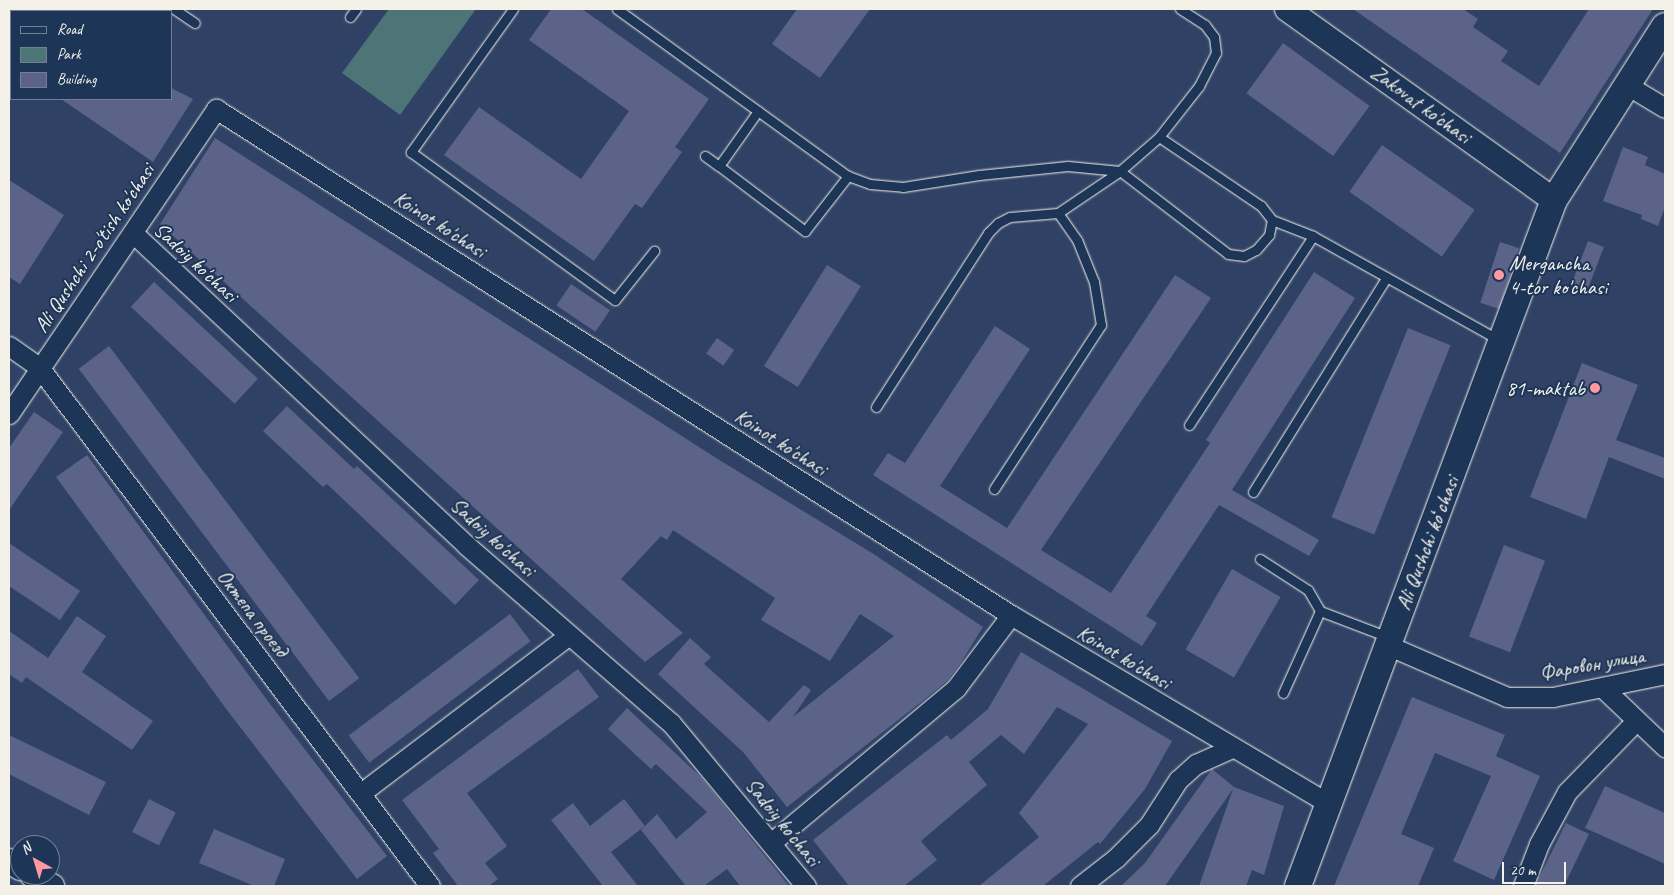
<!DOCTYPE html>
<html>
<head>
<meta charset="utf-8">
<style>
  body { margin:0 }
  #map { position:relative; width:1674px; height:895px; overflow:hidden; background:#2f4265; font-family:Caveat,sans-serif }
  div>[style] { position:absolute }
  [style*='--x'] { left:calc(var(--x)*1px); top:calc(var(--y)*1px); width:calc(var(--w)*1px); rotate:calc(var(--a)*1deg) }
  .green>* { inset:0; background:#4d7476 }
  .building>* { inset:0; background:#5b6388; transform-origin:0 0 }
  .roads { filter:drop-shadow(0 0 1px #f4f1e8) drop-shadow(0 0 1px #f4f1e8) }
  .service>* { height:9px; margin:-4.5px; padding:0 4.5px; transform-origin:4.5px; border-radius:4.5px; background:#1d3557 }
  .minor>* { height:19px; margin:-9.5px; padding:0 9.5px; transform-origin:9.5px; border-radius:9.5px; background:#1d3557 }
  .tertiary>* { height:24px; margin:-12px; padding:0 12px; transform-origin:12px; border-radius:12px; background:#1d3557 }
  .secondary>* { height:26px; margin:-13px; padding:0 13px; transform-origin:13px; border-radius:13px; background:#1d3557 }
  .dots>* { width:14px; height:14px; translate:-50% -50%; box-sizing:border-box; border:2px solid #1d3557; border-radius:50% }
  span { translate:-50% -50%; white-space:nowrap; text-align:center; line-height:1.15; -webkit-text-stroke:4px #1d3557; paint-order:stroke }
  .street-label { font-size:21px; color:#f4f1e8 }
  .poi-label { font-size:21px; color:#f4f1e8 }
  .left { translate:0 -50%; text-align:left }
  .right { translate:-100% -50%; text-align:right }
  .frame { position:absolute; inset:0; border:10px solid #f4f1e8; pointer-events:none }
  .legend { position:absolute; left:10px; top:10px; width:162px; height:90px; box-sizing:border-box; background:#1d3557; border:1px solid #738091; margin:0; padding:6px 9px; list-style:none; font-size:15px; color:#f4f1e8 }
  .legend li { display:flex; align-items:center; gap:10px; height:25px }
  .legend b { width:25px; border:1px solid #738091 }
  .north { position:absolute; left:10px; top:835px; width:50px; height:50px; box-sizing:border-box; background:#1d3557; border:1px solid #738091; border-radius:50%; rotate:321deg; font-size:14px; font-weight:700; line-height:20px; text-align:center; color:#f4f1e8 }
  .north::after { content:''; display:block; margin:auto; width:18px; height:22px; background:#ff9aa2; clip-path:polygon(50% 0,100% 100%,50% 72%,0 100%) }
  .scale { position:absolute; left:1502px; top:862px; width:64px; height:22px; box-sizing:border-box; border:2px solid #f4f1e8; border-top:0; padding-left:6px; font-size:15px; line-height:18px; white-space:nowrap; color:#f4f1e8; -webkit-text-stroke:4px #1d3557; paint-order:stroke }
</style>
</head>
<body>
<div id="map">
  <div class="green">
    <i style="clip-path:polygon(389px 9px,476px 9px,400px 115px,342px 73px)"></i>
  </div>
  <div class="building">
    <i style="clip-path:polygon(551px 9px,582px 9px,709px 99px,675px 147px,682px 152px,642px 208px,635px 204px,594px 261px,444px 155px,479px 107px,581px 179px,629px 111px,529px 40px)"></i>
    <i style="clip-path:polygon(797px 9px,870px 9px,820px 78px,772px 44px)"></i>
    <i style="clip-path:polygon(1353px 9px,1463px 9px,1478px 19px,1473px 27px,1508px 51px,1501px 61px,1539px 86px,1589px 9px,1653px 9px,1560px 153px)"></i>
    <i style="left:1283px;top:43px;width:107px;height:62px;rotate:36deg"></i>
    <i style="clip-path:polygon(171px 88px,193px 99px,153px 162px,61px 99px,171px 99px)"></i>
    <i style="clip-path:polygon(215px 138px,721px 461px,872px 553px,983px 627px,960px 664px,948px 680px,925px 699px,787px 807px,743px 752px,658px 674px,690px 638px,711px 657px,704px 664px,769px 722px,804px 685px,811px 690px,793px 717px,894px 636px,860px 614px,830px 661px,761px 620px,775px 598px,673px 530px,667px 540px,661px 536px,621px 579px,683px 633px,645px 662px,160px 224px)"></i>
    <i style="left:1382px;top:145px;width:113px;height:57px;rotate:35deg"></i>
    <i style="clip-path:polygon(1623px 147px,1648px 157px,1645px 165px,1665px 174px,1665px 207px,1658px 226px,1641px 219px,1642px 215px,1603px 201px)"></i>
    <i style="clip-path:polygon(9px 180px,64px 215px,20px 284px,9px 277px)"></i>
    <i style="left:1588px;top:241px;width:17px;height:50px;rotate:21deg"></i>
    <i style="left:1500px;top:242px;width:20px;height:64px;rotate:18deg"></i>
    <i style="left:827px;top:265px;width:40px;height:119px;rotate:32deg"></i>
    <i style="clip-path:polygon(1314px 272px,1355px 298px,1232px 490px,1319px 540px,1309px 556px,1219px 505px,1146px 616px,1157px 623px,1142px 646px,873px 475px,888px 453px,905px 463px,995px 326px,1030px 349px,940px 486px,1007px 528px,1175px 275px,1211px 298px,1041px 550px,1111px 593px,1210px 443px,1206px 440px)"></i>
    <i style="left:154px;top:282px;width:142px;height:34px;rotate:43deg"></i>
    <i style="left:571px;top:284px;width:47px;height:26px;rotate:34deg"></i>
    <i style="left:1408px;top:328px;width:46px;height:204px;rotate:22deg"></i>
    <i style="left:717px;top:338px;width:21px;height:19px;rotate:35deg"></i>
    <i style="left:109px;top:346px;width:416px;height:38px;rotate:53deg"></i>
    <i style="clip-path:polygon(1582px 363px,1638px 385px,1616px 440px,1665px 458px,1665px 479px,1609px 457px,1586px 519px,1530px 497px)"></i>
    <i style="clip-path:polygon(287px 406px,354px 469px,357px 466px,479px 580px,455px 605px,327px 484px,323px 487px,263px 431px)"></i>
    <i style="clip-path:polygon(34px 412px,63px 432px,9px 510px,9px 448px)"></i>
    <i style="clip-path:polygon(87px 455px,273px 708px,387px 856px,357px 879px,230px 714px,56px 477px)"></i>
    <i style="clip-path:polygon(9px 543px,80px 591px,60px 620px,9px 586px)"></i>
    <i style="left:1504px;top:545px;width:44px;height:98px;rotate:21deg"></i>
    <i style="left:1232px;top:569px;width:56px;height:93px;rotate:30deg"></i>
    <i style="left:510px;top:614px;width:34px;height:202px;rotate:53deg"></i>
    <i style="clip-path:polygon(77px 616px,106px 636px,82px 672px,153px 721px,132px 750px,26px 677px,22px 683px,9px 674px,9px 631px,48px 658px)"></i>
    <i style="clip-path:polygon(1021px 652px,1172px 741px,1145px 789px,1100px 844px,1098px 842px,1043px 886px,979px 886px,1039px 837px,1019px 813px,1088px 724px,1057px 707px,1024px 754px,1001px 735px,969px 762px,987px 785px,921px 841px,937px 860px,904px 886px,849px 886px,813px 840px,947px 735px,951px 740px,988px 709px)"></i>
    <i style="clip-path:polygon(578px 669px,599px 697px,467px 793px,507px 846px,485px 863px,498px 879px,489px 886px,458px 886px,433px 853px,439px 849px,402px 800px)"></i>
    <i style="clip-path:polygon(1412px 697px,1505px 735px,1496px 756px,1540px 776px,1494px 880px,1453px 861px,1491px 776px,1435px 753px,1401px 834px,1434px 848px,1418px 886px,1334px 886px)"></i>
    <i style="clip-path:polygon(627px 708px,702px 778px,789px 886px,740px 886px,727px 869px,704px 886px,686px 886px,641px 830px,657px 814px,676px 839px,707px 812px,656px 764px,651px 769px,608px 729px)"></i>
    <i style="clip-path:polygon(9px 735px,106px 782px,89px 815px,9px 774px)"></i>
    <i style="clip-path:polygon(1212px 769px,1234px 787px,1284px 806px,1264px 875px,1252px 870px,1246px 886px,1199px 886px,1233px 789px,1165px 886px,1121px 886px,1145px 863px)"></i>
    <i style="clip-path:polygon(1605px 786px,1665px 813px,1665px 864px,1585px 828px)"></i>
    <i style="left:149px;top:799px;width:30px;height:37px;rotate:27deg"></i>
    <i style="clip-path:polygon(624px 799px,645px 826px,611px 852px,638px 886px,603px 886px,551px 820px,573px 803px,590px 826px)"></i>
    <i style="clip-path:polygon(1566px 823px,1589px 834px,1564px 886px,1535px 886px)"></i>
    <i style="clip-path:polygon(214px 829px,285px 859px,274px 886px,254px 886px,199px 863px)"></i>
  </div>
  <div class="roads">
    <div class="service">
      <i style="--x:174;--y:9;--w:25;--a:34"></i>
      <i style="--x:513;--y:9;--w:176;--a:125.5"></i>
      <i style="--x:411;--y:152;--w:252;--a:36"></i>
      <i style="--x:615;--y:300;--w:63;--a:-51.5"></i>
      <i style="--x:617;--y:9;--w:285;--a:35.9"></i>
      <i style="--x:848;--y:176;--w:23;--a:20"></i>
      <i style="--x:870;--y:184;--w:33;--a:5"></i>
      <i style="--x:903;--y:187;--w:77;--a:-9"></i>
      <i style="--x:979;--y:175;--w:89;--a:-5.8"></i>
      <i style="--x:1068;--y:166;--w:52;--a:5.5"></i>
      <i style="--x:1120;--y:171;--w:136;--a:37.5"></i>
      <i style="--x:1228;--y:254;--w:16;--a:7"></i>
      <i style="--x:1244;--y:256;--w:13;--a:-27"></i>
      <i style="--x:1256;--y:250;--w:20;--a:-49"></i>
      <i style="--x:1269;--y:235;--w:15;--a:-79"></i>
      <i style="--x:1272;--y:220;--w:18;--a:-128"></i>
      <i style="--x:1261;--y:206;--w:123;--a:-145.9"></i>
      <i style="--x:19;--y:11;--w:2;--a:-63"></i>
      <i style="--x:350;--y:17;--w:10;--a:-53"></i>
      <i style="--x:9;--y:27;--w:4;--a:-63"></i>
      <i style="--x:758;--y:111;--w:67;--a:125.3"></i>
      <i style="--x:719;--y:166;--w:108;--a:37.1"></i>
      <i style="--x:805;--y:231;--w:70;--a:-52"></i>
      <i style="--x:705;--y:156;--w:17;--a:36"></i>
      <i style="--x:1272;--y:220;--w:44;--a:21.3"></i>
      <i style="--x:1313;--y:236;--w:213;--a:29.2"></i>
      <i style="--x:876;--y:407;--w:207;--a:-57.2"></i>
      <i style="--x:988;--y:233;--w:14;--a:-45"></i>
      <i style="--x:998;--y:223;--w:13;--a:-27"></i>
      <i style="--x:1010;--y:217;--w:48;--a:-4.8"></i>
      <i style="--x:1058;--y:213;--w:75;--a:-34.1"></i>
      <i style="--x:1120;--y:171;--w:52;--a:-41.1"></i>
      <i style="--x:1159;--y:137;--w:65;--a:-51.9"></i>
      <i style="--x:1199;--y:86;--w:37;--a:-63"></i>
      <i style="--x:1216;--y:53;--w:16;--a:-97"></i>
      <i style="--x:1214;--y:37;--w:15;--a:-127"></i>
      <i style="--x:1205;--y:25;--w:30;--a:-147"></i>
      <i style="--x:1189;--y:425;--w:226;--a:-56.7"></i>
      <i style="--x:994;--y:489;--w:196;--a:-56.9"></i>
      <i style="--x:1101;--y:325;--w:44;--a:-99.2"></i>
      <i style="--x:1094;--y:282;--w:45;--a:-112"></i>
      <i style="--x:1077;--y:240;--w:33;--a:-125"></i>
      <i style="--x:1253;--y:492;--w:253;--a:-58.1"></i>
      <i style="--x:1260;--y:559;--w:57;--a:32.9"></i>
      <i style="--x:1308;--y:590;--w:24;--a:60"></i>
      <i style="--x:1283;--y:693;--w:90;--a:-65.7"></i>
      <i style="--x:1320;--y:611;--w:73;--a:20.9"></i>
    </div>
    <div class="minor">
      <i style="--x:1627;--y:85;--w:44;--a:31.2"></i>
      <i style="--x:134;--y:234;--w:455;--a:43.1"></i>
      <i style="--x:466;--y:545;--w:271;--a:41"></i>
      <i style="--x:671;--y:723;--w:212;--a:50.4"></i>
      <i style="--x:9;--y:346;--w:37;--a:35"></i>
      <i style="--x:39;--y:367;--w:650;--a:53.01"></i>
      <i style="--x:9;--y:414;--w:369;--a:-55.8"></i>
      <i style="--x:216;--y:109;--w:942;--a:32.48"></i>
      <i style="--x:1011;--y:615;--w:369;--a:30.7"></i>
      <i style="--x:1387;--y:645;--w:131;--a:23.4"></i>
      <i style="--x:1507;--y:697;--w:46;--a:0"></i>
      <i style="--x:1553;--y:697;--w:114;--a:-11.6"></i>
      <i style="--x:1603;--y:688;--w:86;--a:43.6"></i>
      <i style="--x:361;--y:793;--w:261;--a:-37.2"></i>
      <i style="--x:772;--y:842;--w:240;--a:-39.9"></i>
      <i style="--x:956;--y:688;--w:91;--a:-53"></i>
      <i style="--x:1080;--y:886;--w:46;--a:-37.9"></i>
      <i style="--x:1116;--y:858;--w:47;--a:-45"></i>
      <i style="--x:1149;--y:825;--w:54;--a:-57.2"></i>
      <i style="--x:1178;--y:780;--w:24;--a:-42"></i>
      <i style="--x:1196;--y:764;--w:39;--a:-24"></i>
      <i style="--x:1523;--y:886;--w:45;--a:-69.1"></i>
      <i style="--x:1539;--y:844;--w:59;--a:-61.7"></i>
      <i style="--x:1567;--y:792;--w:98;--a:-45.8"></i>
    </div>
    <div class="tertiary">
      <i style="--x:1287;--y:9;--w:328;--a:35.6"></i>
      <i style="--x:9;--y:861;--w:13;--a:32"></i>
      <i style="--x:32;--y:875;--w:23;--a:29"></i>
    </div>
    <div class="secondary">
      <i style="--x:1298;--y:886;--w:732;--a:-69.54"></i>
      <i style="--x:1554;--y:200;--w:206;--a:-57.5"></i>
    </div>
  </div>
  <div class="dots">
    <i style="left:1499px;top:275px;background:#ff9aa2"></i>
    <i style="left:1595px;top:388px;background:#ff9aa2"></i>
  </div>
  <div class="street-label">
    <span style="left:1421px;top:104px;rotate:36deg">Zakovat ko'chasi</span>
    <span style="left:440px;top:224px;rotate:33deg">Koinot ko'chasi</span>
    <span style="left:94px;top:248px;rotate:-56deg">Ali Qushchi 2-o'tish ko'chasi</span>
    <span style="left:196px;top:262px;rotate:43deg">Sadoiy ko'chasi</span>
    <span style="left:781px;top:442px;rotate:33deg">Koinot ko'chasi</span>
    <span style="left:493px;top:537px;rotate:42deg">Sadoiy ko'chasi</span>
    <span style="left:1427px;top:543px;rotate:-69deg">Ali Qushchi koʻchasi</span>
    <span style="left:253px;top:613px;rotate:53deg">Октепа проезд</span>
    <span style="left:1124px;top:657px;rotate:31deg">Koinot ko'chasi</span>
    <span style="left:1592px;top:664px;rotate:-10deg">Фаровон улица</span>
    <span style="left:783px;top:822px;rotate:51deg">Sadoiy ko'chasi</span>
  </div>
  <div class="poi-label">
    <span class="left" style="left:1509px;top:275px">Mergancha<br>4-tor ko'chasi</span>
    <span class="right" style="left:1585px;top:388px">81-maktab</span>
  </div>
  <div class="frame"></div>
  <ul class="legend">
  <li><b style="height:6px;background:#1d3557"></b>Road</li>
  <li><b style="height:14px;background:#4d7476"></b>Park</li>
  <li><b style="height:14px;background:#5b6388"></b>Building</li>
  </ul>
  <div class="north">N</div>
  <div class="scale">20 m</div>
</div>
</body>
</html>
